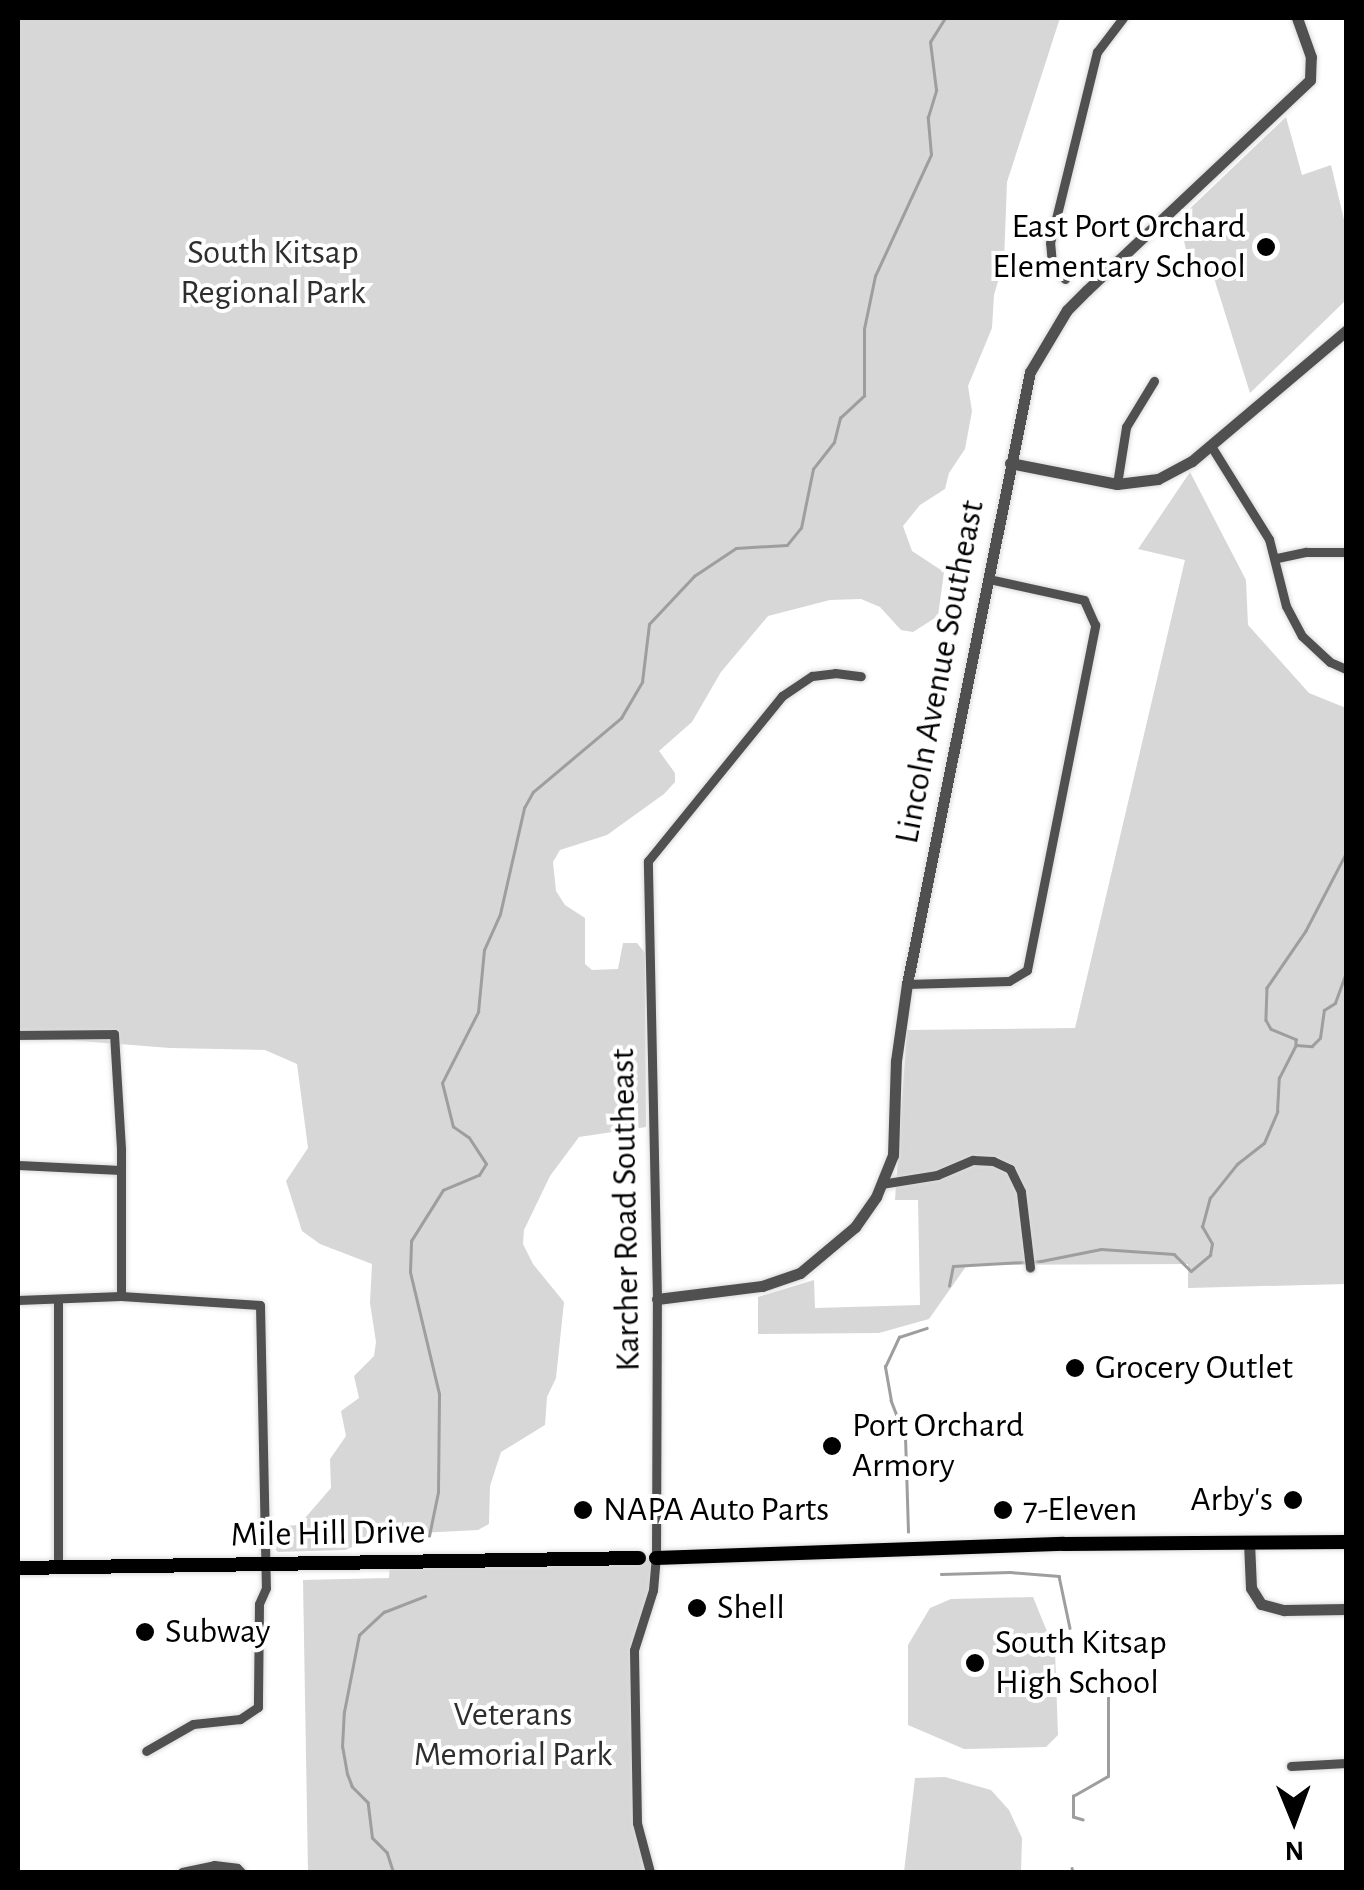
<!DOCTYPE html>
<html>
<head>
<meta charset="utf-8">
<style>
  body { margin:0 }
  #map { position:relative; width:1364px; height:1890px; overflow:hidden; background:#fff; font-family:"Alegreya Sans",sans-serif }
  div>[style] { position:absolute }
  [style*='--x'] { left:calc(var(--x)*1px); top:calc(var(--y)*1px); width:calc(var(--w)*1px); rotate:calc(var(--a)*1deg) }
  .green>* { inset:0; background:#d7d7d7 }
  .stream>* { height:2.5px; margin:-1.25px; padding:0 1.25px; transform-origin:1.25px; border-radius:1.25px; background:#9e9e9e }
  .roads { filter:drop-shadow(0 0 2px #dbdbdb) drop-shadow(0 0 2px #dbdbdb) }
  .minor>* { height:9px; margin:-4.5px; padding:0 4.5px; transform-origin:4.5px; border-radius:4.5px; background:#505050 }
  .tertiary>* { height:11px; margin:-5.5px; padding:0 5.5px; transform-origin:5.5px; border-radius:5.5px; background:#505050 }
  .primary>* { height:14px; margin:-7px; padding:0 7px; transform-origin:7px; border-radius:7px; background:#000 }
  .dots>* { width:28px; height:28px; translate:-50% -50%; box-sizing:border-box; border:5px solid #fff; border-radius:50% }
  span { translate:-50% -50%; white-space:nowrap; text-align:center; line-height:1.15; -webkit-text-stroke:8px #fff; paint-order:stroke }
  .poi-label { font-size:35px; color:#000 }
  .right { translate:-100% -50%; text-align:right }
  .left { translate:0 -50%; text-align:left }
  .park-label { font-size:35px; color:#2e2e2e }
  .street-label { font-size:35px; color:#000 }
  .frame { position:absolute; inset:0; border:20px solid #000; pointer-events:none }
  .north { position:absolute; left:1244px; top:1770px; width:100px; height:100px; -webkit-text-stroke:8px #fff; paint-order:stroke; rotate:179deg; font-size:28px; font-weight:700; line-height:40px; text-align:center; color:#000 }
  .north::after { content:''; display:block; margin:auto; width:35px; height:45px; background:#000; clip-path:polygon(50% 0,100% 100%,50% 72%,0 100%) }
</style>
</head>
<body>
<div id="map">
  <div class="green">
    <i style="clip-path:polygon(18px 18px,1060px 18px,1007px 182px,1004px 261px,994px 295px,992px 328px,968px 386px,972px 411px,965px 449px,949px 473px,945px 489px,920px 505px,903px 526px,912px 551px,944px 572px,938px 616px,913px 632px,901px 630px,880px 607px,861px 599px,830px 600px,768px 616px,721px 672px,692px 722px,659px 751px,675px 773px,675px 782px,664px 794px,607px 835px,560px 850px,553px 862px,556px 891px,565px 905px,585px 918px,585px 964px,592px 970px,618px 969px,623px 943px,637px 943px,645px 953px,646px 1127px,579px 1137px,550px 1176px,524px 1230px,523px 1244px,533px 1264px,564px 1302px,556px 1378px,547px 1397px,545px 1425px,501px 1452px,490px 1486px,489px 1524px,478px 1530px,380px 1535px,345px 1550px,278px 1552px,272px 1546px,272px 1535px,285px 1526px,299px 1525px,331px 1488px,330px 1459px,346px 1436px,341px 1411px,359px 1398px,354px 1376px,374px 1356px,376px 1342px,370px 1303px,372px 1264px,320px 1244px,302px 1231px,286px 1181px,308px 1148px,297px 1064px,265px 1050px,170px 1048px,18px 1036px)"></i>
    <i style="clip-path:polygon(1286px 117px,1302px 175px,1331px 165px,1346px 228px,1346px 300px,1250px 393px,1214px 278px,1192px 276px,1179px 219px)"></i>
    <i style="clip-path:polygon(1190px 472px,1246px 580px,1248px 625px,1309px 693px,1346px 708px,1346px 1284px,1188px 1288px,1188px 1264px,967px 1265px,929px 1319px,879px 1333px,758px 1334px,758px 1297px,814px 1280px,815px 1308px,920px 1305px,918px 1200px,895px 1200px,907px 1030px,1075px 1028px,1185px 560px,1138px 549px)"></i>
    <i style="clip-path:polygon(656px 1558px,655px 1576px,635px 1639px,636px 1805px,650px 1872px,308px 1872px,303px 1580px,389px 1578px,390px 1563px)"></i>
    <i style="clip-path:polygon(1033px 1597px,1055px 1651px,1058px 1735px,1046px 1747px,964px 1749px,908px 1725px,908px 1645px,930px 1608px,951px 1599px)"></i>
    <i style="clip-path:polygon(945px 1777px,991px 1790px,1009px 1810px,1022px 1838px,1021px 1872px,904px 1872px,915px 1778px)"></i>
  </div>
  <div class="stream">
    <i style="--x:1346;--y:854;--w:87;--a:117.5"></i>
    <i style="--x:1306;--y:931;--w:69;--a:124.4"></i>
    <i style="--x:1267;--y:988;--w:32;--a:92"></i>
    <i style="--x:1266;--y:1020;--w:10;--a:61"></i>
    <i style="--x:1271;--y:1029;--w:27;--a:22"></i>
    <i style="--x:1296;--y:1039;--w:6;--a:90"></i>
    <i style="--x:1296;--y:1045;--w:16;--a:4"></i>
    <i style="--x:1312;--y:1046;--w:11;--a:-45"></i>
    <i style="--x:1320;--y:1038;--w:28;--a:-82"></i>
    <i style="--x:1324;--y:1010;--w:13;--a:-32"></i>
    <i style="--x:1335;--y:1003;--w:32;--a:-70"></i>
    <i style="--x:949;--y:1286;--w:20;--a:-79"></i>
    <i style="--x:953;--y:1266;--w:88;--a:-3.3"></i>
    <i style="--x:1041;--y:1261;--w:61;--a:-11.3"></i>
    <i style="--x:1101;--y:1249;--w:73;--a:3.9"></i>
    <i style="--x:1174;--y:1254;--w:24;--a:45"></i>
    <i style="--x:1191;--y:1271;--w:25;--a:-40"></i>
    <i style="--x:1210;--y:1255;--w:11;--a:-80"></i>
    <i style="--x:1212;--y:1244;--w:20;--a:-120"></i>
    <i style="--x:1202;--y:1227;--w:30;--a:-75"></i>
    <i style="--x:1210;--y:1198;--w:43;--a:-51.5"></i>
    <i style="--x:1237;--y:1164;--w:34;--a:-38"></i>
    <i style="--x:1264;--y:1143;--w:34;--a:-67"></i>
    <i style="--x:1277;--y:1112;--w:34;--a:-87"></i>
    <i style="--x:1279;--y:1078;--w:37;--a:-63"></i>
    <i style="--x:908;--y:1532;--w:94;--a:-91.8"></i>
    <i style="--x:905;--y:1438;--w:40;--a:-111"></i>
    <i style="--x:891;--y:1401;--w:35;--a:-100"></i>
    <i style="--x:885;--y:1367;--w:33;--a:-65"></i>
    <i style="--x:899;--y:1337;--w:29;--a:-18"></i>
    <i style="--x:429;--y:1536;--w:45;--a:-78.4"></i>
    <i style="--x:438;--y:1492;--w:98;--a:-89.4"></i>
    <i style="--x:439;--y:1394;--w:125;--a:-103.4"></i>
    <i style="--x:410;--y:1272;--w:31;--a:-88"></i>
    <i style="--x:411;--y:1241;--w:60;--a:-57.9"></i>
    <i style="--x:443;--y:1190;--w:39;--a:-23"></i>
    <i style="--x:479;--y:1175;--w:13;--a:-58"></i>
    <i style="--x:486;--y:1164;--w:31;--a:-123"></i>
    <i style="--x:469;--y:1138;--w:19;--a:-145"></i>
    <i style="--x:453;--y:1127;--w:45;--a:-104"></i>
    <i style="--x:442;--y:1083;--w:80;--a:-63.1"></i>
    <i style="--x:478;--y:1012;--w:62;--a:-84.5"></i>
    <i style="--x:484;--y:950;--w:39;--a:-66"></i>
    <i style="--x:500;--y:914;--w:109;--a:-77.2"></i>
    <i style="--x:524;--y:808;--w:18;--a:-61"></i>
    <i style="--x:533;--y:792;--w:115;--a:-40.1"></i>
    <i style="--x:621;--y:718;--w:42;--a:-59.7"></i>
    <i style="--x:642;--y:682;--w:58;--a:-83.1"></i>
    <i style="--x:649;--y:624;--w:66;--a:-46.8"></i>
    <i style="--x:694;--y:576;--w:50;--a:-33.7"></i>
    <i style="--x:736;--y:548;--w:51;--a:-3.4"></i>
    <i style="--x:787;--y:545;--w:22;--a:-51"></i>
    <i style="--x:801;--y:528;--w:60;--a:-78.5"></i>
    <i style="--x:813;--y:469;--w:34;--a:-52"></i>
    <i style="--x:834;--y:442;--w:25;--a:-76"></i>
    <i style="--x:840;--y:418;--w:33;--a:-43"></i>
    <i style="--x:864;--y:396;--w:67;--a:-90"></i>
    <i style="--x:864;--y:329;--w:54;--a:-78.3"></i>
    <i style="--x:875;--y:276;--w:133;--a:-65.2"></i>
    <i style="--x:931;--y:155;--w:38;--a:-95"></i>
    <i style="--x:928;--y:117;--w:28;--a:-73"></i>
    <i style="--x:936;--y:90;--w:48;--a:-97.1"></i>
    <i style="--x:930;--y:42;--w:28;--a:-58"></i>
    <i style="--x:941;--y:1574;--w:69;--a:-1.7"></i>
    <i style="--x:1010;--y:1572;--w:49;--a:4.7"></i>
    <i style="--x:1059;--y:1576;--w:53;--a:78.1"></i>
    <i style="--x:1083;--y:1820;--w:10;--a:-163"></i>
    <i style="--x:1073;--y:1817;--w:21;--a:-90"></i>
    <i style="--x:1073;--y:1796;--w:40;--a:-29.7"></i>
    <i style="--x:1108;--y:1776;--w:99;--a:-90"></i>
    <i style="--x:1072;--y:1868;--w:4;--a:76"></i>
    <i style="--x:393;--y:1872;--w:20;--a:-108"></i>
    <i style="--x:387;--y:1853;--w:21;--a:-135"></i>
    <i style="--x:372;--y:1838;--w:35;--a:-97"></i>
    <i style="--x:368;--y:1803;--w:23;--a:-135"></i>
    <i style="--x:352;--y:1787;--w:14;--a:-111"></i>
    <i style="--x:347;--y:1774;--w:27;--a:-100"></i>
    <i style="--x:342;--y:1747;--w:35;--a:-87"></i>
    <i style="--x:344;--y:1712;--w:78;--a:-79"></i>
    <i style="--x:359;--y:1635;--w:34;--a:-43"></i>
    <i style="--x:384;--y:1612;--w:44;--a:-21.3"></i>
  </div>
  <div class="roads">
    <div class="minor">
      <i style="--x:1065;--y:279;--w:20;--a:-131"></i>
      <i style="--x:1052;--y:264;--w:21;--a:-95"></i>
      <i style="--x:1050;--y:243;--w:197;--a:-76.2"></i>
      <i style="--x:1097;--y:52;--w:43;--a:-52.6"></i>
      <i style="--x:1211;--y:446;--w:110;--a:58.1"></i>
      <i style="--x:1269;--y:539;--w:69;--a:75.8"></i>
      <i style="--x:1286;--y:606;--w:34;--a:62"></i>
      <i style="--x:1302;--y:636;--w:38;--a:43"></i>
      <i style="--x:1330;--y:662;--w:17;--a:24"></i>
      <i style="--x:1117;--y:484;--w:58;--a:-81"></i>
      <i style="--x:1126;--y:427;--w:54;--a:-58.7"></i>
      <i style="--x:1277;--y:558;--w:30;--a:-12"></i>
      <i style="--x:1306;--y:552;--w:40;--a:0"></i>
      <i style="--x:907;--y:984;--w:102;--a:-1.7"></i>
      <i style="--x:1009;--y:981;--w:21;--a:-31"></i>
      <i style="--x:1027;--y:970;--w:352;--a:-78.8"></i>
      <i style="--x:1095;--y:625;--w:27;--a:-114"></i>
      <i style="--x:1084;--y:600;--w:97;--a:-167.5"></i>
      <i style="--x:18;--y:1035;--w:96;--a:-0.6"></i>
      <i style="--x:114;--y:1034;--w:116;--a:86.5"></i>
      <i style="--x:121;--y:1150;--w:146;--a:90"></i>
      <i style="--x:18;--y:1165;--w:103;--a:2.8"></i>
      <i style="--x:881;--y:1184;--w:57;--a:-9.1"></i>
      <i style="--x:937;--y:1175;--w:39;--a:-23"></i>
      <i style="--x:973;--y:1160;--w:20;--a:3"></i>
      <i style="--x:993;--y:1161;--w:19;--a:25"></i>
      <i style="--x:1010;--y:1169;--w:25;--a:64"></i>
      <i style="--x:1021;--y:1192;--w:76;--a:83.2"></i>
      <i style="--x:18;--y:1300;--w:103;--a:-2.2"></i>
      <i style="--x:121;--y:1296;--w:139;--a:3.7"></i>
      <i style="--x:260;--y:1305;--w:283;--a:88.8"></i>
      <i style="--x:266;--y:1588;--w:17;--a:114"></i>
      <i style="--x:259;--y:1604;--w:103;--a:90.6"></i>
      <i style="--x:258;--y:1707;--w:22;--a:146"></i>
      <i style="--x:240;--y:1719;--w:47;--a:173.9"></i>
      <i style="--x:193;--y:1724;--w:54;--a:150.1"></i>
      <i style="--x:58;--y:1568;--w:269;--a:-90"></i>
      <i style="--x:1291;--y:1766;--w:55;--a:-3.1"></i>
      <i style="--x:182;--y:1872;--w:33;--a:-12"></i>
      <i style="--x:214;--y:1865;--w:23;--a:7"></i>
      <i style="--x:237;--y:1868;--w:6;--a:45"></i>
      <i style="--x:650;--y:1872;--w:51;--a:-104.9"></i>
      <i style="--x:637;--y:1823;--w:173;--a:-91"></i>
      <i style="--x:634;--y:1650;--w:63;--a:-72.4"></i>
      <i style="--x:653;--y:1590;--w:32;--a:-85"></i>
      <i style="--x:656;--y:1558;--w:259;--a:-89.8"></i>
      <i style="--x:657;--y:1299;--w:438;--a:-91.2"></i>
      <i style="--x:648;--y:861;--w:213;--a:-50.9"></i>
      <i style="--x:782;--y:696;--w:36;--a:-34"></i>
      <i style="--x:812;--y:676;--w:23;--a:-7"></i>
      <i style="--x:835;--y:673;--w:26;--a:7"></i>
    </div>
    <div class="tertiary">
      <i style="--x:1010;--y:463;--w:109;--a:11.1"></i>
      <i style="--x:1117;--y:484;--w:41;--a:-7"></i>
      <i style="--x:1158;--y:479;--w:38;--a:-28"></i>
      <i style="--x:1192;--y:461;--w:202;--a:-40.2"></i>
      <i style="--x:657;--y:1299;--w:106;--a:-7.1"></i>
      <i style="--x:762;--y:1286;--w:40;--a:-18.9"></i>
      <i style="--x:800;--y:1273;--w:72;--a:-39.9"></i>
      <i style="--x:855;--y:1227;--w:37;--a:-55"></i>
      <i style="--x:876;--y:1197;--w:45;--a:-68"></i>
      <i style="--x:893;--y:1155;--w:94;--a:-88.2"></i>
      <i style="--x:896;--y:1061;--w:78;--a:-81.9"></i>
      <i style="--x:907;--y:984;--w:624;--a:-78.64"></i>
      <i style="--x:1030;--y:372;--w:72;--a:-59.2"></i>
      <i style="--x:1067;--y:310;--w:28;--a:-45"></i>
      <i style="--x:1087;--y:290;--w:306;--a:-43.3"></i>
      <i style="--x:1310;--y:80;--w:23;--a:-88"></i>
      <i style="--x:1311;--y:57;--w:41;--a:-109.7"></i>
      <i style="--x:1249;--y:1542;--w:46;--a:87.5"></i>
      <i style="--x:1251;--y:1588;--w:19;--a:58"></i>
      <i style="--x:1261;--y:1604;--w:24;--a:15"></i>
      <i style="--x:1284;--y:1610;--w:62;--a:-0.9"></i>
    </div>
    <div class="primary">
      <i style="--x:656;--y:1558;--w:408;--a:-2"></i>
      <i style="--x:1064;--y:1544;--w:282;--a:-0.4"></i>
      <i style="--x:18;--y:1568;--w:621;--a:-0.92"></i>
    </div>
  </div>
  <div class="dots">
    <i style="left:1266px;top:247px;background:#000"></i>
    <i style="left:1075px;top:1368px;background:#000"></i>
    <i style="left:832px;top:1446px;background:#000"></i>
    <i style="left:1293px;top:1500px;background:#000"></i>
    <i style="left:583px;top:1510px;background:#000"></i>
    <i style="left:1003px;top:1510px;background:#000"></i>
    <i style="left:697px;top:1608px;background:#000"></i>
    <i style="left:145px;top:1632px;background:#000"></i>
    <i style="left:975px;top:1663px;background:#000"></i>
  </div>
  <div class="poi-label">
    <span class="right" style="left:1246px;top:247px">East Port Orchard<br>Elementary School</span>
    <span class="left" style="left:1095px;top:1368px">Grocery Outlet</span>
    <span class="left" style="left:852px;top:1446px">Port Orchard<br>Armory</span>
    <span class="right" style="left:1273px;top:1500px">Arby's</span>
    <span class="left" style="left:603px;top:1510px">NAPA Auto Parts</span>
    <span class="left" style="left:1023px;top:1510px">7-Eleven</span>
    <span class="left" style="left:717px;top:1608px">Shell</span>
    <span class="left" style="left:165px;top:1632px">Subway</span>
    <span class="left" style="left:995px;top:1663px">South Kitsap<br>High School</span>
  </div>
  <div class="park-label">
    <span style="left:273px;top:273px">South Kitsap<br>Regional Park</span>
    <span style="left:513px;top:1735px">Veterans<br>Memorial Park</span>
  </div>
  <div class="street-label">
    <span style="left:940px;top:672px;rotate:-79deg">Lincoln Avenue Southeast</span>
    <span style="left:626px;top:1210px;rotate:-91deg">Karcher Road Southeast</span>
    <span style="left:328px;top:1534px;rotate:-1deg">Mile Hill Drive</span>
  </div>
  <div class="frame"></div>
  <div class="north">N</div>
</div>
</body>
</html>
